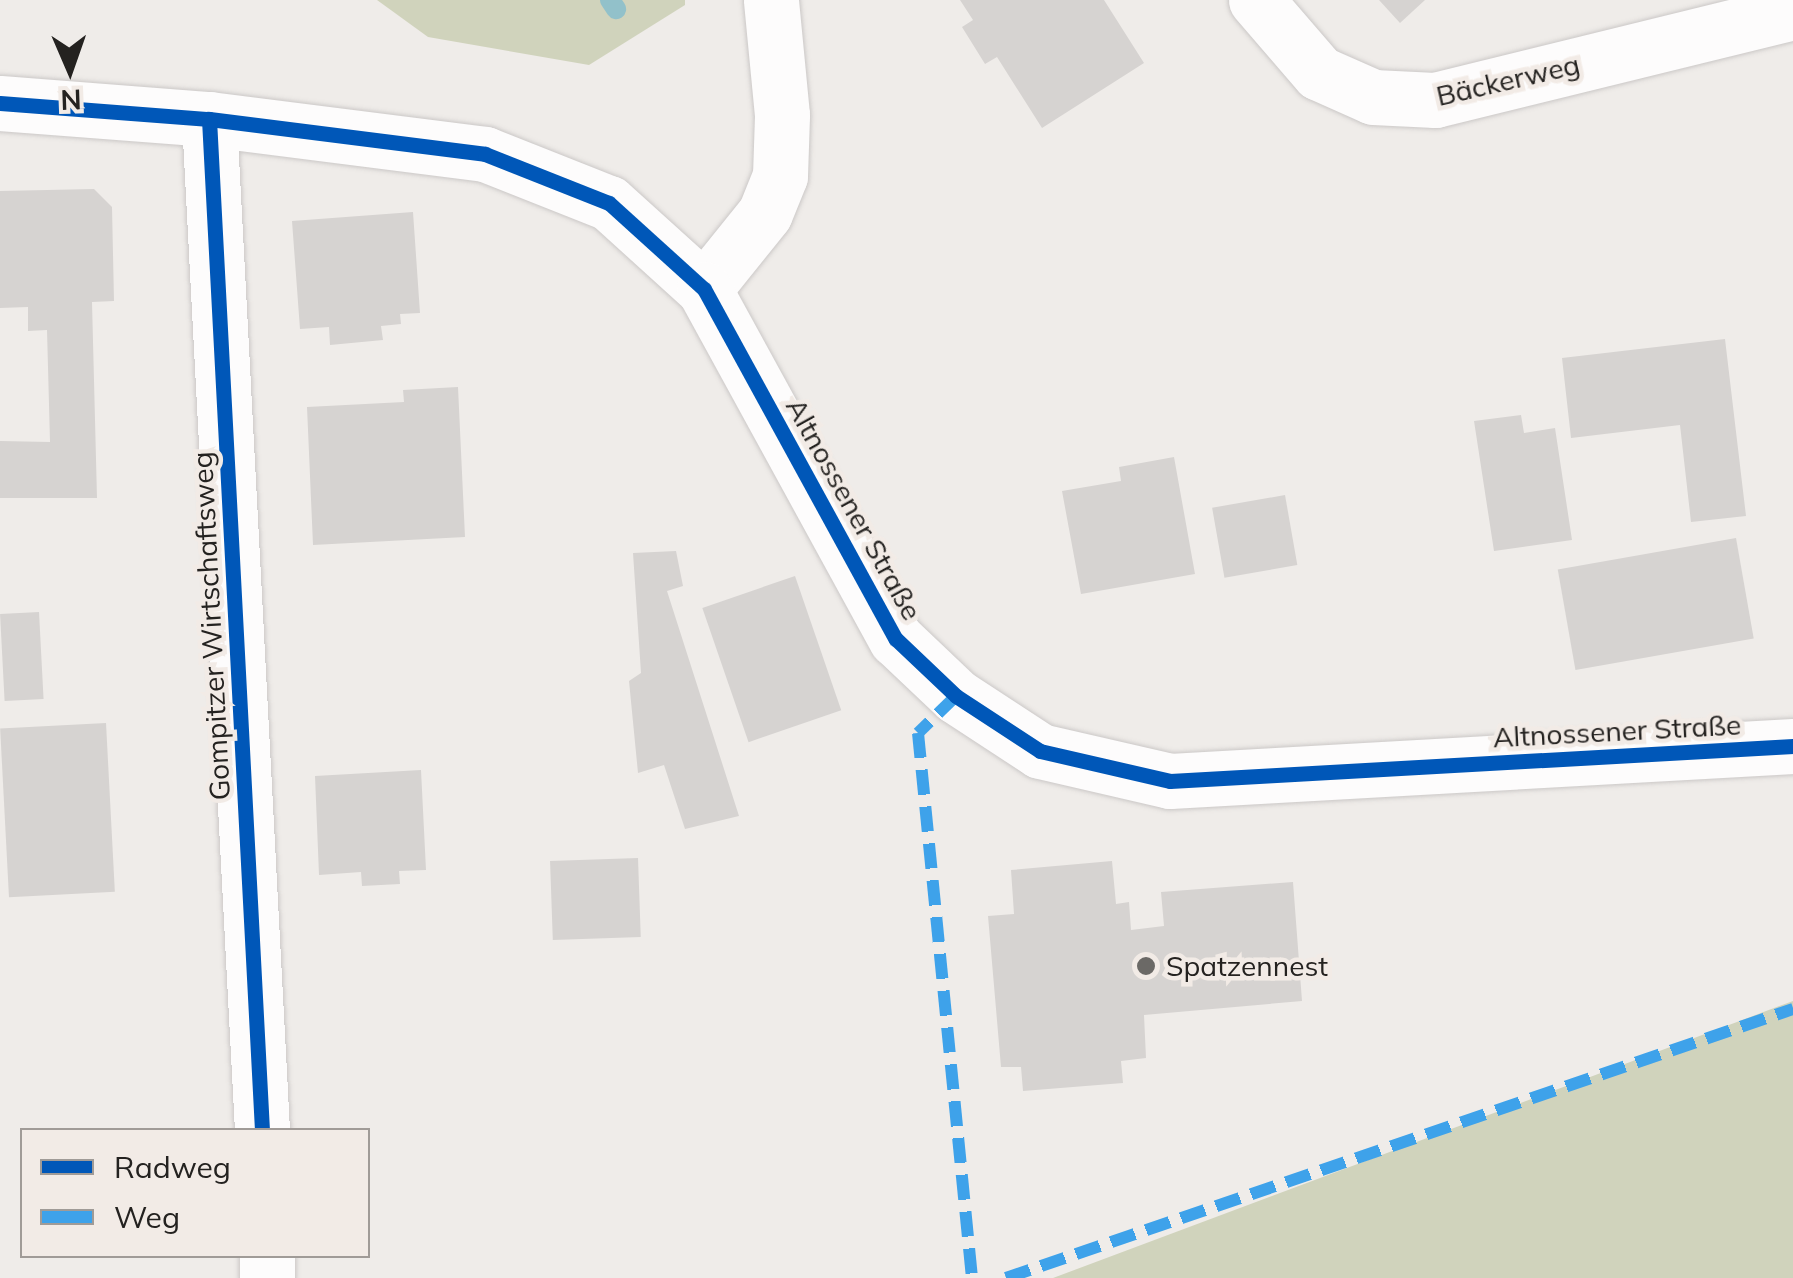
<!DOCTYPE html>
<html>
<head>
<meta charset="utf-8">
<style>
  body { margin:0 }
  #map { position:relative; width:1793px; height:1278px; overflow:hidden; background:#efece9; font-family:Mulish,sans-serif }
  div>[style] { position:absolute }
  [style*='--x'] { left:calc(var(--x)*1px); top:calc(var(--y)*1px); width:calc(var(--w)*1px); rotate:calc(var(--a)*1deg) }
  .green>* { inset:0; background:#d0d3bc }
  .stream>* { height:20px; margin:-10px; padding:0 10px; transform-origin:10px; border-radius:10px; background:#92c1ca }
  .building>* { inset:0; background:#d6d3d1; transform-origin:0 0 }
  .roads { filter:drop-shadow(0 0 2px #cbc8c7) drop-shadow(0 0 2px #cbc8c7) }
  .minor>* { height:55px; margin:-27.5px; padding:0 27.5px; transform-origin:27.5px; border-radius:27.5px; background:#fdfcfc }
  .tertiary>* { height:55px; margin:-27.5px; padding:0 27.5px; transform-origin:27.5px; border-radius:27.5px; background:#fdfcfc }
  .quiet>* { height:12px; margin-top:-6px; transform-origin:0; background:repeating-linear-gradient(90deg,#3ea2ea 0 25px,transparent 0 37px) }
  .cycleway>* { height:15px; margin:-7.5px; padding:0 7.5px; transform-origin:7.5px; border-radius:7.5px; background:#0057b8 }
  .dots>* { width:28px; height:28px; translate:-50% -50%; box-sizing:border-box; border:5px solid #f2ebe6; border-radius:50% }
  span { translate:-50% -50%; white-space:nowrap; text-align:center; line-height:1.15; -webkit-text-stroke:9px #f2ebe6; paint-order:stroke }
  .street-label { font-size:28px; color:#242220 }
  .poi-label { font-size:28px; color:#242220 }
  .left { translate:0 -50%; text-align:left }
  .legend { position:absolute; left:20px; top:1128px; width:350px; height:130px; box-sizing:border-box; background:#f2ebe6; border:2px solid #a09b97; margin:0; padding:12px 18px; list-style:none; font-size:30px; color:#242220 }
  .legend li { display:flex; align-items:center; gap:20px; height:50px }
  .legend b { width:50px; border:2px solid #a09b97 }
  .north { position:absolute; left:20px; top:20px; width:100px; height:100px; -webkit-text-stroke:8px #f2ebe6; paint-order:stroke; rotate:178deg; font-size:28px; font-weight:700; line-height:40px; text-align:center; color:#242220 }
  .north::after { content:''; display:block; margin:auto; width:35px; height:45px; background:#242220; clip-path:polygon(50% 0,100% 100%,50% 72%,0 100%) }
</style>
</head>
<body>
<div id="map">
  <div class="green">
    <i style="clip-path:polygon(377px 0,685px 0,685px 5px,589px 65px,428px 37px)"></i>
    <i style="clip-path:polygon(1793px 1001px,1793px 1278px,1053px 1278px)"></i>
  </div>
  <div class="stream">
    <i style="--x:610;--y:0;--w:11;--a:56"></i>
  </div>
  <div class="building">
    <i style="clip-path:polygon(960px 0,1104px 0,1144px 63px,1042px 128px,997px 57px,985px 64px,962px 27px,973px 20px)"></i>
    <i style="clip-path:polygon(1379px 0,1425px 0,1400px 23px)"></i>
    <i style="clip-path:polygon(94px 189px,112px 207px,114px 301px,92px 302px,97px 498px,0 498px,0 441px,50px 442px,47px 330px,28px 331px,28px 307px,0 308px,0 191px)"></i>
    <i style="clip-path:polygon(413px 212px,420px 313px,400px 314px,401px 324px,381px 326px,383px 340px,330px 345px,329px 327px,300px 329px,292px 221px)"></i>
    <i style="clip-path:polygon(1725px 339px,1746px 516px,1691px 522px,1680px 425px,1571px 438px,1562px 358px)"></i>
    <i style="clip-path:polygon(458px 387px,465px 537px,313px 545px,307px 407px,404px 402px,403px 390px)"></i>
    <i style="clip-path:polygon(1521px 415px,1524px 433px,1555px 428px,1572px 540px,1494px 551px,1474px 421px)"></i>
    <i style="clip-path:polygon(1174px 457px,1195px 574px,1081px 594px,1062px 491px,1121px 481px,1119px 467px)"></i>
    <i style="left:1285px;top:495px;width:71px;height:74px;rotate:80deg"></i>
    <i style="left:1736px;top:538px;width:102px;height:181px;rotate:80deg"></i>
    <i style="clip-path:polygon(676px 551px,683px 586px,667px 591px,739px 816px,685px 829px,664px 765px,638px 773px,629px 681px,641px 673px,633px 553px)"></i>
    <i style="left:795px;top:576px;width:142px;height:98px;rotate:71deg"></i>
    <i style="left:39px;top:612px;width:87px;height:39px;rotate:87deg"></i>
    <i style="left:106px;top:723px;width:169px;height:106px;rotate:87deg"></i>
    <i style="clip-path:polygon(421px 770px,426px 870px,399px 871px,400px 884px,362px 886px,361px 872px,319px 875px,315px 776px)"></i>
    <i style="left:638px;top:858px;width:79px;height:88px;rotate:88deg"></i>
    <i style="clip-path:polygon(1112px 861px,1116px 904px,1129px 902px,1131px 930px,1164px 926px,1161px 892px,1293px 882px,1302px 1001px,1144px 1015px,1146px 1058px,1121px 1061px,1123px 1083px,1023px 1091px,1021px 1067px,1001px 1067px,988px 916px,1014px 914px,1011px 870px)"></i>
  </div>
  <div class="roads">
    <div class="minor">
      <i style="--x:1256;--y:0;--w:96;--a:49.2"></i>
      <i style="--x:1319;--y:73;--w:59;--a:24"></i>
      <i style="--x:1373;--y:97;--w:62;--a:2.8"></i>
      <i style="--x:1435;--y:100;--w:369;--a:-13.8"></i>
      <i style="--x:209;--y:119;--w:1012;--a:87"></i>
      <i style="--x:704;--y:289;--w:97;--a:-51.2"></i>
      <i style="--x:765;--y:213;--w:40;--a:-68"></i>
      <i style="--x:780;--y:176;--w:61;--a:-88.1"></i>
      <i style="--x:782;--y:115;--w:116;--a:-95.5"></i>
      <i style="--x:267;--y:1278;--w:22;--a:-90"></i>
    </div>
    <div class="tertiary">
      <i style="--x:0;--y:103;--w:210;--a:4.4"></i>
      <i style="--x:209;--y:119;--w:278;--a:7.2"></i>
      <i style="--x:485;--y:154;--w:133;--a:21.6"></i>
      <i style="--x:609;--y:203;--w:128;--a:42.2"></i>
      <i style="--x:704;--y:289;--w:399;--a:61.3"></i>
      <i style="--x:896;--y:639;--w:83;--a:43.5"></i>
      <i style="--x:956;--y:696;--w:100;--a:33.2"></i>
      <i style="--x:1040;--y:751;--w:133;--a:13"></i>
      <i style="--x:1170;--y:781;--w:624;--a:-3.22"></i>
    </div>
  </div>
  <div class="quiet">
    <i style="--x:956;--y:696;--w:53;--a:135.8"></i>
    <i style="--x:918;--y:733;--w:548;--a:84.34"></i>
    <i style="--x:1006;--y:1278;--w:832;--a:-18.87"></i>
  </div>
  <div class="cycleway">
    <i style="--x:0;--y:103;--w:210;--a:4.4"></i>
    <i style="--x:209;--y:119;--w:278;--a:7.2"></i>
    <i style="--x:485;--y:154;--w:133;--a:21.6"></i>
    <i style="--x:609;--y:203;--w:128;--a:42.2"></i>
    <i style="--x:704;--y:289;--w:399;--a:61.3"></i>
    <i style="--x:896;--y:639;--w:83;--a:43.5"></i>
    <i style="--x:956;--y:696;--w:100;--a:33.2"></i>
    <i style="--x:1040;--y:751;--w:133;--a:13"></i>
    <i style="--x:1170;--y:781;--w:624;--a:-3.22"></i>
    <i style="--x:209;--y:119;--w:1012;--a:87"></i>
  </div>
  <div class="dots">
    <i style="left:1146px;top:966px;background:#6b6966"></i>
  </div>
  <div class="street-label">
    <span style="left:1508px;top:80px;rotate:-13deg">Bäckerweg</span>
    <span style="left:854px;top:509px;rotate:61deg">Altnossener Straße</span>
    <span style="left:211px;top:626px;rotate:-93deg">Gompitzer Wirtschaftsweg</span>
    <span style="left:1617px;top:731px;rotate:-3deg">Altnossener Straße</span>
  </div>
  <div class="poi-label">
    <span class="left" style="left:1166px;top:966px">Spatzennest</span>
  </div>
  <ul class="legend">
  <li><b style="height:12px;background:#0057b8"></b>Radweg</li>
  <li><b style="height:12px;background:#3ea2ea"></b>Weg</li>
  </ul>
  <div class="north">N</div>
</div>
</body>
</html>
